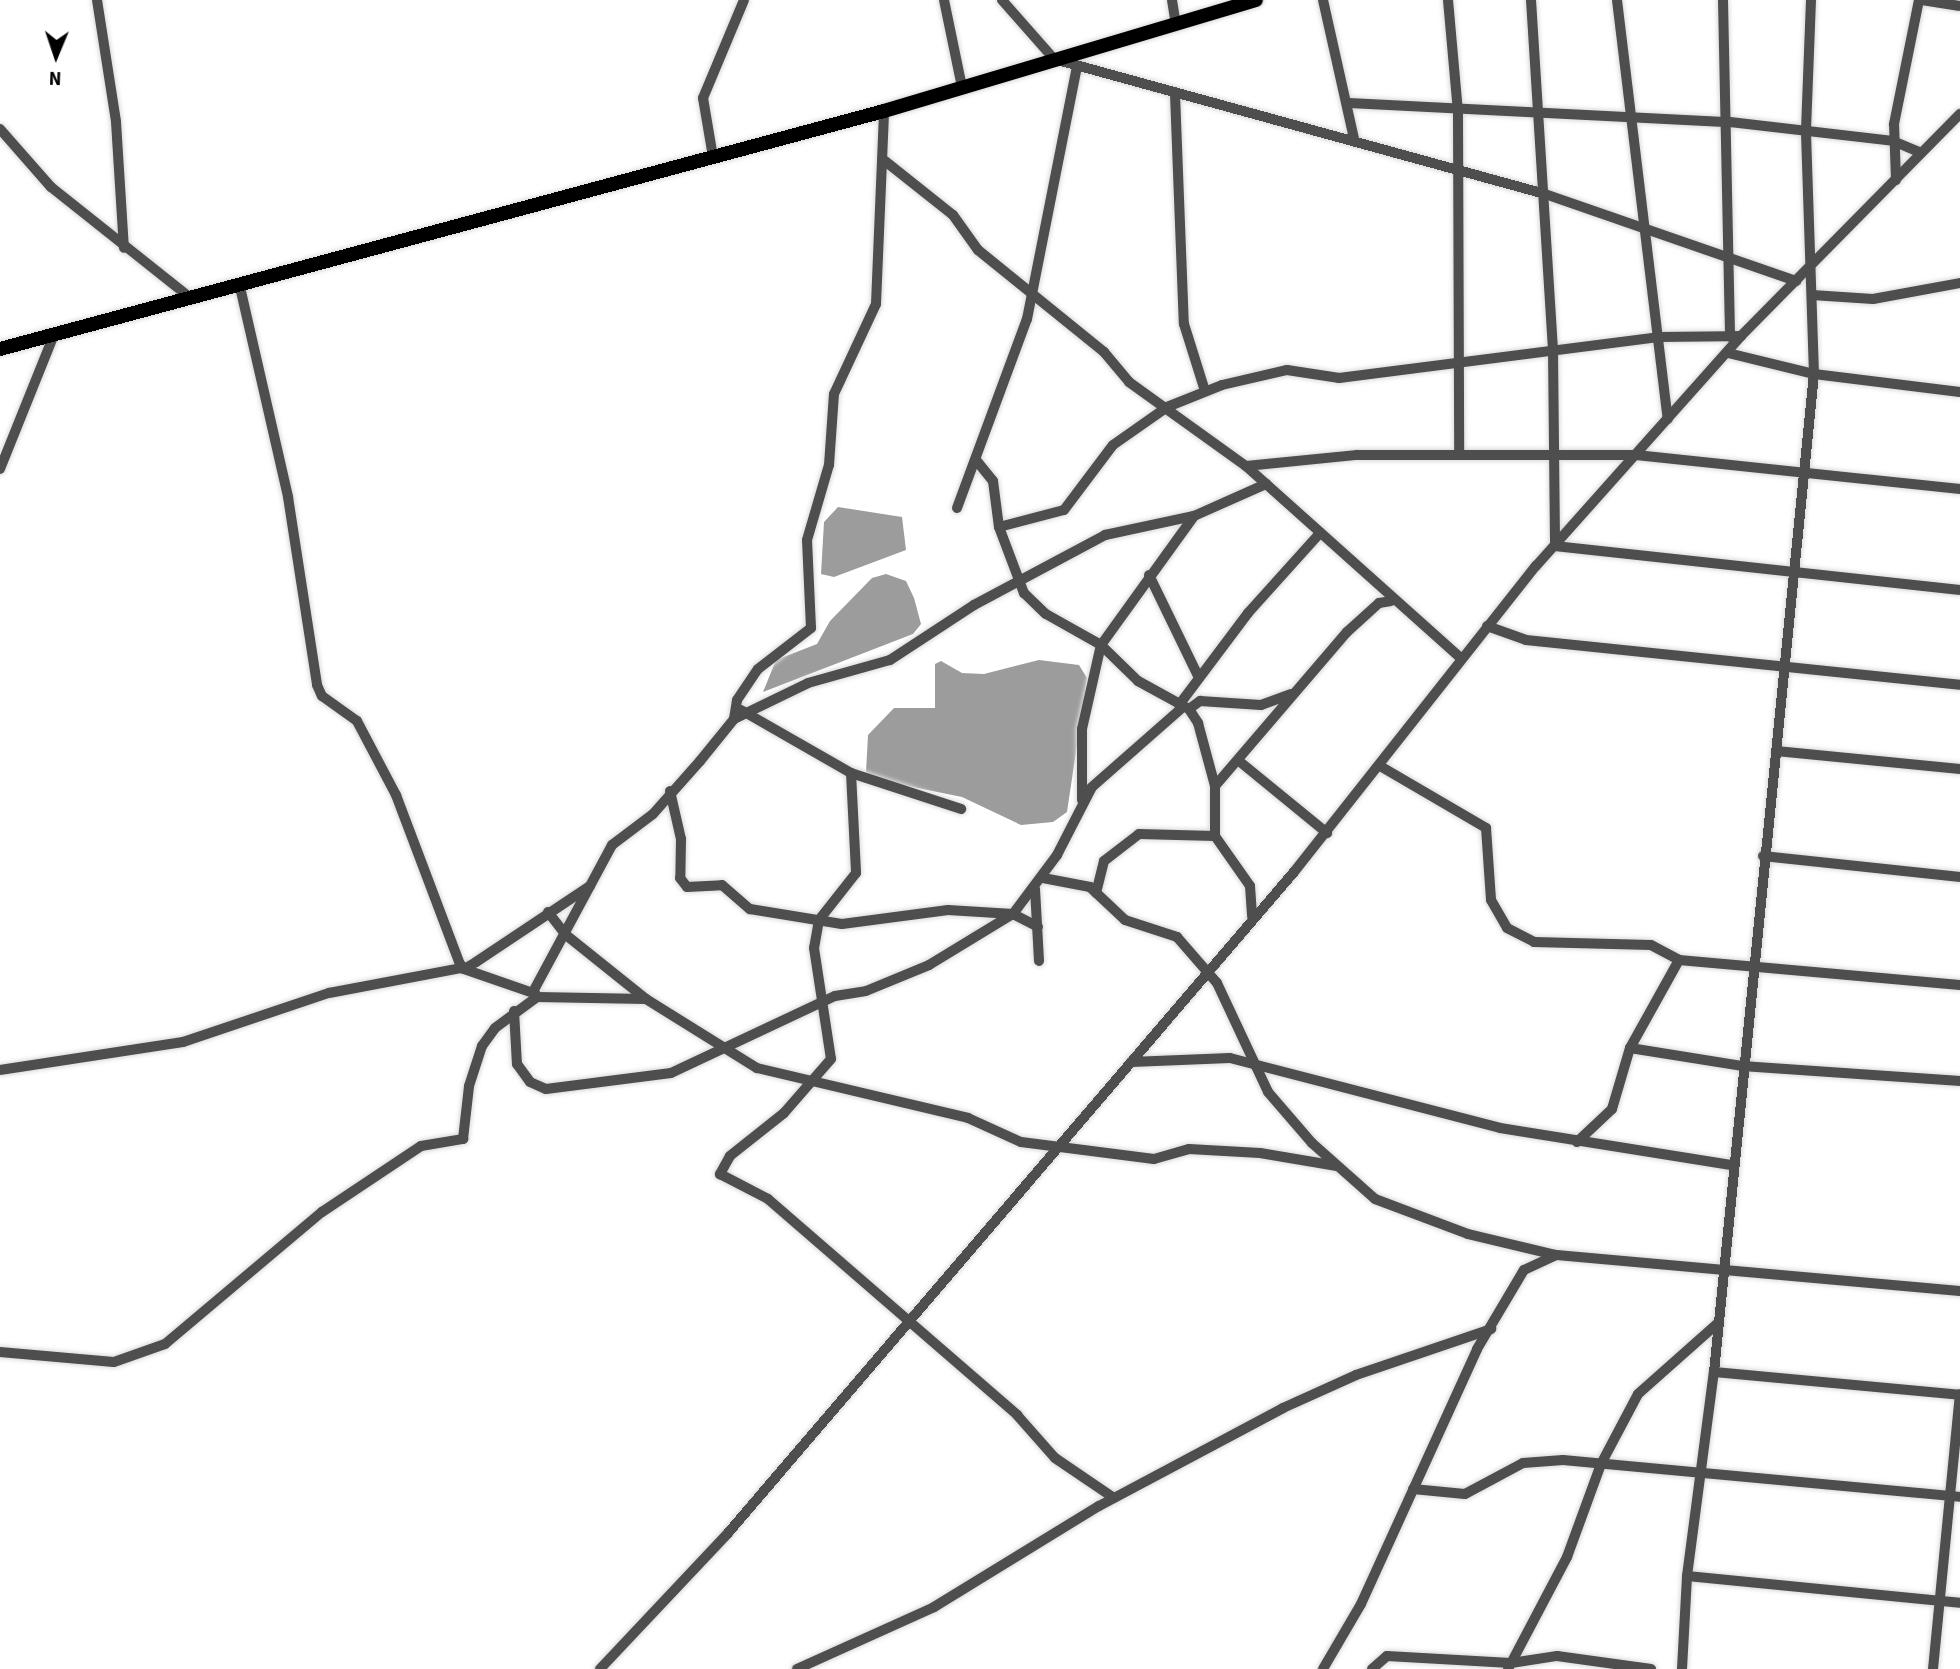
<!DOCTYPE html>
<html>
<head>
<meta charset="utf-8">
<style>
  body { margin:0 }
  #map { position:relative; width:1960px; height:1669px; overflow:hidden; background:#fff; font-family:"Source Sans 3",sans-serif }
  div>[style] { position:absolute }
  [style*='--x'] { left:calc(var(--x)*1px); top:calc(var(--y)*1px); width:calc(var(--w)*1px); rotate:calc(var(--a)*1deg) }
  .water>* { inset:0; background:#9c9c9c }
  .roads { filter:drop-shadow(0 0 2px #dbdbdb) drop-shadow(0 0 2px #dbdbdb) }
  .minor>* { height:10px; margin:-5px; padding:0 5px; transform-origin:5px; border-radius:5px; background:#4e4e4e }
  .major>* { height:14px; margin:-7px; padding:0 7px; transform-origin:7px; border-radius:7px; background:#000 }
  span { translate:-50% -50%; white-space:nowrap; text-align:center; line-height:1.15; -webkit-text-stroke:5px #fff; paint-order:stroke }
  .north { position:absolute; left:21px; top:21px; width:70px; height:70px; -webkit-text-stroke:5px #fff; paint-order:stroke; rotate:182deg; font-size:19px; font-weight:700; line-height:28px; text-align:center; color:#000 }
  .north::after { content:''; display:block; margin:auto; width:24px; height:32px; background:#000; clip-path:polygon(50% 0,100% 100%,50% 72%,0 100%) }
</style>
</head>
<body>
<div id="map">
  <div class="water">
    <i style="clip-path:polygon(838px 507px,902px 517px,906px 550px,834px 577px,821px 574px,824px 522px)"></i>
    <i style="clip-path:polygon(886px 574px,906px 581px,914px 598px,921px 624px,913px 634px,763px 692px,776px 660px,817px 644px,830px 621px,872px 578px)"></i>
    <i style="clip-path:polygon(941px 661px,962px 673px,984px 674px,1039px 660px,1079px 665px,1087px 678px,1067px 812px,1053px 822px,1021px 825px,962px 797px,873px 779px,866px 772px,868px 735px,894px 708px,935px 708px,935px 664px)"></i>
  </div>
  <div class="roads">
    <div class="minor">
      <i style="--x:97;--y:0;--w:123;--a:81.1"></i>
      <i style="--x:116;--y:122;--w:126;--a:86.4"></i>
      <i style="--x:944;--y:0;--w:89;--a:78.3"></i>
      <i style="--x:1002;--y:0;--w:79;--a:48.6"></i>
      <i style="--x:1054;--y:59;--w:509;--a:15.37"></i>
      <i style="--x:1545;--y:194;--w:266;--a:19.1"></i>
      <i style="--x:1172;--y:0;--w:25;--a:81"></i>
      <i style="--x:1323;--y:0;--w:142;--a:77.4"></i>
      <i style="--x:1448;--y:0;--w:112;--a:84.9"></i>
      <i style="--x:1458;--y:112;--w:341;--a:89.8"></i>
      <i style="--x:1531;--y:0;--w:351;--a:86.4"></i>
      <i style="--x:1553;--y:350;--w:196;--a:89.4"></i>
      <i style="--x:1555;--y:546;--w:407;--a:6.2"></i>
      <i style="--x:1617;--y:0;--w:422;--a:83.1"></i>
      <i style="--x:1723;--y:0;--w:337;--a:88.8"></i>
      <i style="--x:1922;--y:0;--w:38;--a:9"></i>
      <i style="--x:1175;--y:94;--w:230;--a:87.8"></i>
      <i style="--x:1184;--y:324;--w:70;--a:72.6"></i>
      <i style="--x:1349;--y:103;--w:381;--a:2.9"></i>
      <i style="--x:1730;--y:122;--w:164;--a:6.6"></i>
      <i style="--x:1893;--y:141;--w:30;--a:23"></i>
      <i style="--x:0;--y:129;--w:77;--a:48.7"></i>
      <i style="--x:51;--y:187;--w:180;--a:38.5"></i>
      <i style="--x:713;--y:157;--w:60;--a:-99.6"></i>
      <i style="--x:703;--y:98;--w:106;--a:-67.3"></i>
      <i style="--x:885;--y:161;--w:87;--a:38.5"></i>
      <i style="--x:953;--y:215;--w:43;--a:54.5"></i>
      <i style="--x:978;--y:250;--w:162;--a:39"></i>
      <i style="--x:1104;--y:352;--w:39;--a:50"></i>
      <i style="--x:1129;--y:382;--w:144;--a:35.7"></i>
      <i style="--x:1246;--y:466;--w:288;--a:41.8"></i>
      <i style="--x:1896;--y:180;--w:56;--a:-92"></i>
      <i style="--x:1894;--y:124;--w:126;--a:-78.6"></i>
      <i style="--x:240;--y:287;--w:215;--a:77.1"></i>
      <i style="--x:288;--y:497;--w:190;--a:81.2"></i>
      <i style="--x:317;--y:685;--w:12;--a:66"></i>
      <i style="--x:322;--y:696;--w:43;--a:35.5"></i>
      <i style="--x:357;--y:721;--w:84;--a:62.2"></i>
      <i style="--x:396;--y:795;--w:181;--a:69.3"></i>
      <i style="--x:460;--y:964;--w:6;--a:51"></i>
      <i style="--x:464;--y:969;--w:14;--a:-30"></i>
      <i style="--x:476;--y:962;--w:137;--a:-33.7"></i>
      <i style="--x:1812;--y:295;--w:61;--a:3.8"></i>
      <i style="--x:1873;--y:299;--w:88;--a:-10.4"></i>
      <i style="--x:1728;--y:353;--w:89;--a:13.7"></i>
      <i style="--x:1814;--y:374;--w:147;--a:7"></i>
      <i style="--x:976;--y:460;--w:27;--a:51"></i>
      <i style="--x:993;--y:481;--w:46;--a:82.6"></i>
      <i style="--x:999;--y:527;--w:71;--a:69.3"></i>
      <i style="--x:1024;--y:593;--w:30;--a:44"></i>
      <i style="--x:1046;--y:614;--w:63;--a:29.4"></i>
      <i style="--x:1101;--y:645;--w:52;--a:44.2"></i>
      <i style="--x:1138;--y:681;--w:58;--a:28.8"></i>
      <i style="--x:1189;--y:709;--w:17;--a:57"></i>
      <i style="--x:1198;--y:723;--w:65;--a:74.9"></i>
      <i style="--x:1215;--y:786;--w:50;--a:90"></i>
      <i style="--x:1215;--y:836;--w:61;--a:55"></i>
      <i style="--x:1250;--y:886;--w:31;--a:86"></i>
      <i style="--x:1246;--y:466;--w:112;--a:-5.7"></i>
      <i style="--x:1357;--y:455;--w:279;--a:0"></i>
      <i style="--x:1636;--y:455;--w:326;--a:6"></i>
      <i style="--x:0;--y:469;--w:142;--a:-68.1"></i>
      <i style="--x:957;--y:508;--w:202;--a:-69.7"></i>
      <i style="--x:1027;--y:319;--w:258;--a:-78.8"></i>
      <i style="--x:999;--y:527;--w:67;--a:-14.7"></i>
      <i style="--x:1064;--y:510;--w:81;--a:-53"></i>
      <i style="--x:1113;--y:445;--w:66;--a:-35.1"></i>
      <i style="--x:1167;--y:407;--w:59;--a:-21.8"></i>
      <i style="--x:1222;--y:385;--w:67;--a:-13"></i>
      <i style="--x:1287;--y:370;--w:53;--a:8.7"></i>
      <i style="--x:1339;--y:378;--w:322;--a:-7.3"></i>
      <i style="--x:1658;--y:337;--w:83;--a:-0.7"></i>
      <i style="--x:1149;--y:575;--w:114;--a:64.1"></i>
      <i style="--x:1487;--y:626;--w:41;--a:19.7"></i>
      <i style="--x:1526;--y:640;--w:436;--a:5.9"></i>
      <i style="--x:1179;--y:705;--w:115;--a:-53.1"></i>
      <i style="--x:1248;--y:613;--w:108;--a:-48"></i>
      <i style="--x:1189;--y:709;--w:14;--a:-36"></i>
      <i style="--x:1200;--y:701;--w:61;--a:3.8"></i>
      <i style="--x:1261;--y:705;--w:32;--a:-20"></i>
      <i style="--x:741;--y:710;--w:127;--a:29.8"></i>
      <i style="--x:851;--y:773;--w:116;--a:18.1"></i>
      <i style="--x:734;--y:719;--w:82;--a:-25.9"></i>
      <i style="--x:808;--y:683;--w:85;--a:-15.7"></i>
      <i style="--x:890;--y:660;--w:100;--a:-33.2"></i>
      <i style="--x:974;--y:605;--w:149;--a:-28.1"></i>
      <i style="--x:1105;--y:535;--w:91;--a:-12.1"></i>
      <i style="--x:1194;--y:516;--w:79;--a:-24"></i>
      <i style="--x:1776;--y:751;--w:185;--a:5.6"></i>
      <i style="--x:1239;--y:761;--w:114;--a:39.3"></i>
      <i style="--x:1380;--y:766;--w:123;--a:30.3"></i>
      <i style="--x:1486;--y:828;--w:72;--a:86"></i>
      <i style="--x:1491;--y:900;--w:32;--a:60"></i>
      <i style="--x:1507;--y:928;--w:30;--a:27"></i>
      <i style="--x:1534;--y:942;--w:117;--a:1.5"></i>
      <i style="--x:1651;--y:945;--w:32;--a:28"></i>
      <i style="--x:1679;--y:960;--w:282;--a:5.1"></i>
      <i style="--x:851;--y:773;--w:100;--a:87.1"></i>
      <i style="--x:856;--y:873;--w:60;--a:128.2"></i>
      <i style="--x:819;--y:920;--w:28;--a:100"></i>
      <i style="--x:814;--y:948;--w:112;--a:81.3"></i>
      <i style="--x:831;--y:1059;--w:72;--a:131"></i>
      <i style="--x:784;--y:1113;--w:69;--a:141.5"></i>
      <i style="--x:730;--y:1156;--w:21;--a:119"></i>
      <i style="--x:720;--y:1174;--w:54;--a:27.5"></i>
      <i style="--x:768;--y:1199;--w:330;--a:40.9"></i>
      <i style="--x:1017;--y:1415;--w:57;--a:48.5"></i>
      <i style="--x:1055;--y:1458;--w:71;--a:34.1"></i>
      <i style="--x:1215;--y:786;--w:203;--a:-49.4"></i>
      <i style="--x:1347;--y:632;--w:43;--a:-42.2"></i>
      <i style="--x:1379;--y:603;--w:12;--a:-9"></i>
      <i style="--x:670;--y:791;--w:49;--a:77.1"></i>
      <i style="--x:681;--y:839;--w:39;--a:91"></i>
      <i style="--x:680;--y:878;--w:11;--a:52"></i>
      <i style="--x:687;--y:887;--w:35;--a:-3"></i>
      <i style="--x:722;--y:885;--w:37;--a:41"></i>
      <i style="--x:750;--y:909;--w:93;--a:9.3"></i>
      <i style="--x:842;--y:924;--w:107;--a:-7.5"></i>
      <i style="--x:948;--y:910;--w:65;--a:3.5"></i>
      <i style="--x:1013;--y:914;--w:28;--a:27"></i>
      <i style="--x:1082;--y:800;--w:71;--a:-90"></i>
      <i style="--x:1082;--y:729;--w:86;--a:-77.3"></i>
      <i style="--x:1101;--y:645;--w:159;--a:-54.2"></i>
      <i style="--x:1763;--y:856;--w:198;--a:6.1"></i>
      <i style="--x:1043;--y:878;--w:48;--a:10.8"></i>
      <i style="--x:1090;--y:887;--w:48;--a:43.3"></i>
      <i style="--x:1125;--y:920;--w:55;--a:18.1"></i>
      <i style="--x:1177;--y:937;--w:61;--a:49"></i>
      <i style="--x:1217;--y:983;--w:120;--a:64.9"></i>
      <i style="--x:1268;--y:1092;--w:67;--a:49.2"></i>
      <i style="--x:1312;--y:1143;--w:84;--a:41.6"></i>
      <i style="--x:1375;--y:1199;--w:99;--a:20.6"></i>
      <i style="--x:1468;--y:1234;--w:90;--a:13.4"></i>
      <i style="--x:1556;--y:1255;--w:406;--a:5.1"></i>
      <i style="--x:1035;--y:889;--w:72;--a:86.8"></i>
      <i style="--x:1096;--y:893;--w:33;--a:-76"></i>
      <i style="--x:1104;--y:861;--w:44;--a:-37.6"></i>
      <i style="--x:1139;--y:834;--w:76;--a:1.5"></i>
      <i style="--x:548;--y:912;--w:29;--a:52"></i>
      <i style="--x:566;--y:935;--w:102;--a:38.7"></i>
      <i style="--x:534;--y:990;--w:165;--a:-61.7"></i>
      <i style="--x:612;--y:845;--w:51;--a:-37.1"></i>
      <i style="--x:653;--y:814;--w:71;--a:-48.4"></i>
      <i style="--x:700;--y:761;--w:54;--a:-51"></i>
      <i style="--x:734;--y:719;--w:19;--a:-81"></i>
      <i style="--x:737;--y:700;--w:37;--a:-56"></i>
      <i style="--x:758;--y:669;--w:67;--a:-37.7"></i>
      <i style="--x:811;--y:628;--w:88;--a:-92.6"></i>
      <i style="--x:807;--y:540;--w:78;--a:-73.7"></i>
      <i style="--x:829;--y:465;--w:71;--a:-86"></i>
      <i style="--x:834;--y:394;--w:99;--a:-65"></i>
      <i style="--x:876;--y:304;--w:193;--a:-87.6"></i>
      <i style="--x:514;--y:1011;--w:53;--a:86.8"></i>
      <i style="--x:517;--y:1064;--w:22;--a:54"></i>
      <i style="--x:530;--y:1082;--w:17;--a:24"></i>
      <i style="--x:546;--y:1089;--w:126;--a:-7.3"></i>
      <i style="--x:671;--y:1073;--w:181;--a:-25.2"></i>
      <i style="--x:835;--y:996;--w:31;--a:-9"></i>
      <i style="--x:866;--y:991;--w:68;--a:-22.4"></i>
      <i style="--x:929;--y:965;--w:98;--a:-31.3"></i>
      <i style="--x:1013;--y:914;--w:74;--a:-53.3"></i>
      <i style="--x:1057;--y:855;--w:76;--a:-62.8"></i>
      <i style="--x:1092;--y:787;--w:121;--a:-41.3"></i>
      <i style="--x:1630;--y:1048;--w:113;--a:9.1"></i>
      <i style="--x:1742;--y:1066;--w:219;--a:3.9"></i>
      <i style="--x:1131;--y:1062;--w:99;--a:-2.3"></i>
      <i style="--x:1230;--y:1058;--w:279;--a:14.5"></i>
      <i style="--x:1500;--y:1128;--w:234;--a:9.1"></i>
      <i style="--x:0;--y:1070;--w:185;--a:-8.7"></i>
      <i style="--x:183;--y:1042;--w:154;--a:-18.6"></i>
      <i style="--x:329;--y:993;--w:134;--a:-10.7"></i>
      <i style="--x:461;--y:968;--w:79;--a:19.1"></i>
      <i style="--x:1577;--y:1142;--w:48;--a:-43.3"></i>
      <i style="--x:1612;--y:1109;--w:64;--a:-73.6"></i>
      <i style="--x:1630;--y:1048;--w:101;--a:-60.9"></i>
      <i style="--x:0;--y:1352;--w:114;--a:5"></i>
      <i style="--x:114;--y:1362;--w:54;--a:-19.4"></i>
      <i style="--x:165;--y:1344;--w:205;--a:-40.1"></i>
      <i style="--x:322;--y:1212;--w:119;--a:-33.7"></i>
      <i style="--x:421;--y:1146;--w:43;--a:-9.5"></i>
      <i style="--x:463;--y:1139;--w:53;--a:-83.5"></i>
      <i style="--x:469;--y:1086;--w:42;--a:-72"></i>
      <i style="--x:482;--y:1046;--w:22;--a:-54"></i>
      <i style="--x:495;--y:1028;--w:52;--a:-36.4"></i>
      <i style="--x:537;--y:997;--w:109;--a:1.1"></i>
      <i style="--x:646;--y:999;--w:131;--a:31.9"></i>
      <i style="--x:757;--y:1068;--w:217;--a:13.3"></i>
      <i style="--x:968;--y:1118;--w:58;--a:24.4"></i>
      <i style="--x:1021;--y:1142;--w:134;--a:7.3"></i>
      <i style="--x:1154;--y:1159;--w:36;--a:-16"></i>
      <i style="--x:1189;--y:1149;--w:71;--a:3.2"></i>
      <i style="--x:1260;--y:1153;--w:78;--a:9.6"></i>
      <i style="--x:1714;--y:1372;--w:247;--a:5.3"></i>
      <i style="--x:1413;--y:1489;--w:52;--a:5.5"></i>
      <i style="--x:1465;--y:1494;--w:66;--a:-28.1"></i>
      <i style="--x:1523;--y:1463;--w:40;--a:-4.3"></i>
      <i style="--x:1563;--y:1460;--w:399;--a:5.3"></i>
      <i style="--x:1687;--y:1576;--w:274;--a:5.6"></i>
      <i style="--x:600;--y:1669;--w:187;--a:-46.7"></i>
      <i style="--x:728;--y:1533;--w:870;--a:-49.43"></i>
      <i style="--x:1294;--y:872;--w:390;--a:-51.7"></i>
      <i style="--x:1536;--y:566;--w:308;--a:-48.3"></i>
      <i style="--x:1741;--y:336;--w:312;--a:-45.4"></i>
      <i style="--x:797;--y:1669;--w:150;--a:-24.3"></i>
      <i style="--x:934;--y:1607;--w:193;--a:-31.5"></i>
      <i style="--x:1099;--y:1506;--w:208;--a:-28"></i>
      <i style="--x:1283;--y:1408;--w:80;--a:-24.3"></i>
      <i style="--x:1356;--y:1375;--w:143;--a:-18.8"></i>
      <i style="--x:1323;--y:1669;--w:75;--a:-59.7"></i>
      <i style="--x:1361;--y:1604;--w:280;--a:-65.5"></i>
      <i style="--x:1477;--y:1349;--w:92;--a:-59.3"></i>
      <i style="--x:1524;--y:1270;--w:35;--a:-25"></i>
      <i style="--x:1372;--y:1669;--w:20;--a:-41"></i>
      <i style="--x:1387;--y:1656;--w:124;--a:3.2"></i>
      <i style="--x:1511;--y:1663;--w:47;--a:-8.7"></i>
      <i style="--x:1557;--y:1656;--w:95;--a:7.9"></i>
      <i style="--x:1508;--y:1669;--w:127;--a:-62.2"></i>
      <i style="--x:1567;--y:1557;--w:99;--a:-69.9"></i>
      <i style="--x:1601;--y:1464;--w:79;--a:-62.1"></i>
      <i style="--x:1638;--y:1394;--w:107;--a:-41.6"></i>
      <i style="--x:1682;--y:1669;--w:93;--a:-86.9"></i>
      <i style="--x:1687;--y:1576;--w:206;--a:-82.5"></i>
      <i style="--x:1714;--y:1372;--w:1003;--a:-84.28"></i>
      <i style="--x:1814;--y:374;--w:244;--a:-91.9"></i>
      <i style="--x:1806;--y:130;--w:130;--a:-87.8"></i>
      <i style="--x:1933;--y:1669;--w:276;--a:-84.4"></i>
    </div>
    <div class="major">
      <i style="--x:0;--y:349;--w:915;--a:-15.07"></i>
      <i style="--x:884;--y:111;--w:388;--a:-16.6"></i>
    </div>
  </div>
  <div class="north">N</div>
</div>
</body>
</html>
